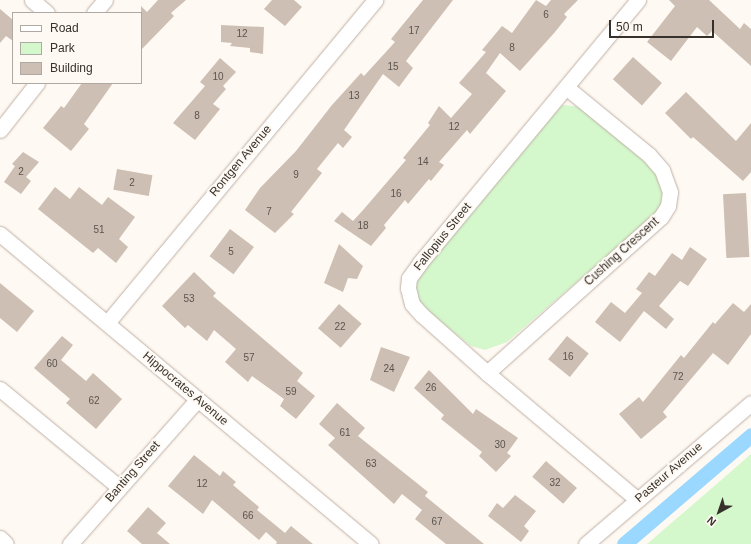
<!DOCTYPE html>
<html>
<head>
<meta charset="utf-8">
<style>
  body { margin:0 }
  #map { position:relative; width:751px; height:544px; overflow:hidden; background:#fff9f3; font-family:Arial,sans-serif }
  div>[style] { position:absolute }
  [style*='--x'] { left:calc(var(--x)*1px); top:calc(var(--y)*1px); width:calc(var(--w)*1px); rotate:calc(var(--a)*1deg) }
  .green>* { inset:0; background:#d4f7cc }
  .canal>* { height:15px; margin:-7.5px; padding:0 7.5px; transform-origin:7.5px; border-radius:7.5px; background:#9ad8ff }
  .building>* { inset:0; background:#cdbfb3; transform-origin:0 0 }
  .roads { filter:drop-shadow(0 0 1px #bfb0a4) drop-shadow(0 0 1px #bfb0a4) }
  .minor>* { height:15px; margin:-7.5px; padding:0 7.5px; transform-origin:7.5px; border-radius:7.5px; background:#fff }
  span { translate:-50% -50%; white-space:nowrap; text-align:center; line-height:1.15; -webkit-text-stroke:4px #fff9f3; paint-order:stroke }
  .number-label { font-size:10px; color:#5c544e }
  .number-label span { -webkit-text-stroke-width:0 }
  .street-label { font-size:12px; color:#37312c }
  .legend { position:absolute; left:12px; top:12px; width:130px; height:72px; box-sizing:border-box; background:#fff9f3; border:1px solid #afa9a3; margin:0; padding:5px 7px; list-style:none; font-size:12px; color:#37312c }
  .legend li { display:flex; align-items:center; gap:8px; height:20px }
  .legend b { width:20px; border:1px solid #afa9a3 }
  .north { position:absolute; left:699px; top:492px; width:40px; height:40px; -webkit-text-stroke:3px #fff9f3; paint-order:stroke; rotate:220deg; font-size:11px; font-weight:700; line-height:16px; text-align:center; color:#37312c }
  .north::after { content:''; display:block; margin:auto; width:14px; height:18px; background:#37312c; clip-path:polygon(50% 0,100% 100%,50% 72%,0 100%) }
  .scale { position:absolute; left:609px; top:20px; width:105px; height:18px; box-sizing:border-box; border:2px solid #37312c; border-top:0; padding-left:5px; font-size:12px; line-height:14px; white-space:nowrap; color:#37312c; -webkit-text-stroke:3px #fff9f3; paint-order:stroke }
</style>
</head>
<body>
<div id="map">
  <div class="green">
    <i style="clip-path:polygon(564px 105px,580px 107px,646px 160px,663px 184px,661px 205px,653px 216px,507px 342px,485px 350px,471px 346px,418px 304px,413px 290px,415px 279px,554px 109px)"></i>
    <i style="clip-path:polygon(751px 454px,751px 544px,647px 544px,719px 482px)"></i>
  </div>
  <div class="canal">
    <i style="--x:624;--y:544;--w:167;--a:-40.6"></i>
  </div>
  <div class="building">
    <i style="clip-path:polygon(158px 0,186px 0,171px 13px,174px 16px,141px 50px,141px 6px,147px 12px)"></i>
    <i style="clip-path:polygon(272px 0,294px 0,302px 7px,285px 26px,264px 9px)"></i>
    <i style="clip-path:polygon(423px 0,453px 0,406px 61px,413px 68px,399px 87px,383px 74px,344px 130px,352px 137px,343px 148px,338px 143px,317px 169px,322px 173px,291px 212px,294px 214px,275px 233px,245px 210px,260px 188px,296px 151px,332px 105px,361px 73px,364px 76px,395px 42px,391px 39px)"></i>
    <i style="clip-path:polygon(536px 0,546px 6px,551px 0,578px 0,564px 14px,567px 17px,555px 32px,520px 71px,500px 53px,486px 73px,506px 91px,470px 134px,467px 130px,439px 162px,444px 165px,431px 181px,429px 179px,408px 204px,405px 200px,384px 225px,386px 228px,371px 246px,334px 221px,342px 212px,353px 221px,364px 209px,406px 160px,403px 158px,430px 125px,428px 123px,439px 106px,451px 118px,472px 94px,459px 83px,486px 52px,482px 50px,502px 26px,512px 33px)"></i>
    <i style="clip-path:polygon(669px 0,709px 0,740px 29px,744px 23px,751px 29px,751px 66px,712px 31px,707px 36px,697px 27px,671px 61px,647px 42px,675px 6px)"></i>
    <i style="clip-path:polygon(0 9px,13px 20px,13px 41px,6px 36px,0 43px)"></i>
    <i style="clip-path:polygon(221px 25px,264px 27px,263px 54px,250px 52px,250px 48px,230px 46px,232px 43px,221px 42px)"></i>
    <i style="left:633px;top:57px;width:39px;height:30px;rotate:42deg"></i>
    <i style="clip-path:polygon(220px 58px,236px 72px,223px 86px,226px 89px,213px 104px,220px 109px,195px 140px,173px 123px,205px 86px,200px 82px)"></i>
    <i style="clip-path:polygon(82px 83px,113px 83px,84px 124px,89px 129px,71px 151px,43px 128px,61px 106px,64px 108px)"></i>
    <i style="clip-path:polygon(686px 92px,736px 141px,751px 123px,751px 172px,743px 181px,693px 137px,691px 139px,665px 113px)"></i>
    <i style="clip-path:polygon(23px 152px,39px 162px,26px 177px,31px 181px,21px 194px,4px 182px,15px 166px,12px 164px)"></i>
    <i style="left:117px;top:169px;width:36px;height:21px;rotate:10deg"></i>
    <i style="clip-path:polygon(55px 187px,70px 199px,79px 187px,102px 205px,108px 197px,135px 217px,119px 239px,128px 247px,116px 263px,98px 248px,93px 253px,38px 209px)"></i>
    <i style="left:746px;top:193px;width:64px;height:23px;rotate:87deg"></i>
    <i style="left:230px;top:229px;width:30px;height:34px;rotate:37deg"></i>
    <i style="clip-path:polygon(339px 244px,363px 266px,357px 279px,348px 278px,343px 292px,324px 283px)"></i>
    <i style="clip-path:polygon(690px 247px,707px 259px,688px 286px,680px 281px,659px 306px,674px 319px,666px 329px,644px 311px,620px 342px,595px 322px,611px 302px,625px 313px,642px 293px,636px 289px,649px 272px,655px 276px,672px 253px,682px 260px)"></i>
    <i style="clip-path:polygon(194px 272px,216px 293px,213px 296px,303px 373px,297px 381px,315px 396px,296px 419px,280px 406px,284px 399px,252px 376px,248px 382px,225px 362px,236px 349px,214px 330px,207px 341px,188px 325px,185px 328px,162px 306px)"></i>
    <i style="clip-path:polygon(0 283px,34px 311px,17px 332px,0 318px)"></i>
    <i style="clip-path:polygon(733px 303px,744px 312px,751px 304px,751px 334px,728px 365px,713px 353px,663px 412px,667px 417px,641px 439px,619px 414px,639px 397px,643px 402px,681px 355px,684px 358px,713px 322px,715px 324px)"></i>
    <i style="left:339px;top:304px;width:30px;height:32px;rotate:41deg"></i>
    <i style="clip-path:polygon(62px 336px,73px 345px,61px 360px,86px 381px,93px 373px,122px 399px,96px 429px,66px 403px,70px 399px,34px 368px)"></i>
    <i style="left:567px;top:336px;width:28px;height:30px;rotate:39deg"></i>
    <i style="clip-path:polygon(381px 347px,410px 357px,394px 392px,370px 380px)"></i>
    <i style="clip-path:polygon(429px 370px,473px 414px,476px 409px,518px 438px,507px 453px,511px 456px,496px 472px,479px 456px,482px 452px,441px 419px,444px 415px,414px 388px)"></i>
    <i style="clip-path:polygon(337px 403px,365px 428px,358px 436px,428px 492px,425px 496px,484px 544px,446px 544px,415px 519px,422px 510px,402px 494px,394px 504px,328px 445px,335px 438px,319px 424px)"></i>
    <i style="clip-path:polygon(194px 455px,220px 476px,223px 471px,236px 482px,233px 485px,259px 507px,257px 510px,285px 533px,291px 526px,313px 544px,276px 544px,277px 542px,266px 532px,259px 540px,212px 500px,203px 514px,168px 486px)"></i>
    <i style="left:546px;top:461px;width:41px;height:21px;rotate:41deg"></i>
    <i style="clip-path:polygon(515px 495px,536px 511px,524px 526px,529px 531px,521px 542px,488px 516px,497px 503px,503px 508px)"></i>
    <i style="clip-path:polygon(148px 507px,166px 523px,157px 533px,170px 544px,142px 544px,127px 531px)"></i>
  </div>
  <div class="roads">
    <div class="minor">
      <i style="--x:32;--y:0;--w:20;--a:41"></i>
      <i style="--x:638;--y:0;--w:342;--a:129.7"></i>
      <i style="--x:420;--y:263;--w:19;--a:126"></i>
      <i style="--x:409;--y:278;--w:10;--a:96"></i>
      <i style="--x:408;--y:288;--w:16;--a:76"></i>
      <i style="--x:412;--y:304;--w:15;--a:48"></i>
      <i style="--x:422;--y:315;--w:87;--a:41.7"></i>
      <i style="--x:487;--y:373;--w:197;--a:40.1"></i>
      <i style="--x:94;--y:13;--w:17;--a:-50"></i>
      <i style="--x:0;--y:130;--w:60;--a:-51.8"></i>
      <i style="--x:0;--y:234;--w:483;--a:39.9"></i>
      <i style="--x:107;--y:323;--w:420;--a:-50.3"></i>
      <i style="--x:487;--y:373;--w:234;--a:-41.9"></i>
      <i style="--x:661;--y:217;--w:13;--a:-58"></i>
      <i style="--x:668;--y:206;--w:14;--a:-82"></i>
      <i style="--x:670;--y:192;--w:23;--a:-110"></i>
      <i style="--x:662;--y:170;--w:20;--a:-131"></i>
      <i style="--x:649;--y:155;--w:106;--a:-140.7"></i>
      <i style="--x:0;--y:389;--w:154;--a:39.5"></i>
      <i style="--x:0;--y:538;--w:8;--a:45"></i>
      <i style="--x:70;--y:544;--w:192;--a:-48.6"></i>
      <i style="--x:586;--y:544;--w:217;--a:-40.5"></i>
    </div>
  </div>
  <div class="number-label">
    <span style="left:546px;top:15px">6</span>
    <span style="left:414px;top:31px">17</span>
    <span style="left:242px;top:34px">12</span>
    <span style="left:512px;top:48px">8</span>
    <span style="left:393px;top:67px">15</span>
    <span style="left:218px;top:77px">10</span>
    <span style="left:354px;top:96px">13</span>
    <span style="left:197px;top:116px">8</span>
    <span style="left:454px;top:127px">12</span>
    <span style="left:423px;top:162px">14</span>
    <span style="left:21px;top:172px">2</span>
    <span style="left:296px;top:175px">9</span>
    <span style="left:132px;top:183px">2</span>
    <span style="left:396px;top:194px">16</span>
    <span style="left:269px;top:212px">7</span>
    <span style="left:363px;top:226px">18</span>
    <span style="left:99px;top:230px">51</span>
    <span style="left:231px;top:252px">5</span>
    <span style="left:189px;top:299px">53</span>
    <span style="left:340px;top:327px">22</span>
    <span style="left:568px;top:357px">16</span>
    <span style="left:249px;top:358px">57</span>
    <span style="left:52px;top:364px">60</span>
    <span style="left:389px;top:369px">24</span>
    <span style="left:678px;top:377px">72</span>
    <span style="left:431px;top:388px">26</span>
    <span style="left:291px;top:392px">59</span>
    <span style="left:94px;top:401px">62</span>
    <span style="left:345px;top:433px">61</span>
    <span style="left:500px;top:445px">30</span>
    <span style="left:371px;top:464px">63</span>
    <span style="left:555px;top:483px">32</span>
    <span style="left:202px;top:484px">12</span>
    <span style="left:248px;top:516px">66</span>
    <span style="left:437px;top:522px">67</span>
  </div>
  <div class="street-label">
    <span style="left:241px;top:161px;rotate:-50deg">Rontgen Avenue</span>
    <span style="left:443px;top:237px;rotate:-51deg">Fallopius Street</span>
    <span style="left:622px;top:252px;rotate:-42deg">Cushing Crescent</span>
    <span style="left:185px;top:389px;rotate:40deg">Hippocrates Avenue</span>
    <span style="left:133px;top:472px;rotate:-49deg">Banting Street</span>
    <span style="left:669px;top:473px;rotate:-41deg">Pasteur Avenue</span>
  </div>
  <ul class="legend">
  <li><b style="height:5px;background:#fff"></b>Road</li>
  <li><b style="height:11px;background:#d4f7cc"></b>Park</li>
  <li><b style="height:11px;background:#cdbfb3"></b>Building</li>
  </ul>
  <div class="north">N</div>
  <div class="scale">50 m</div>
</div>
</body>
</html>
